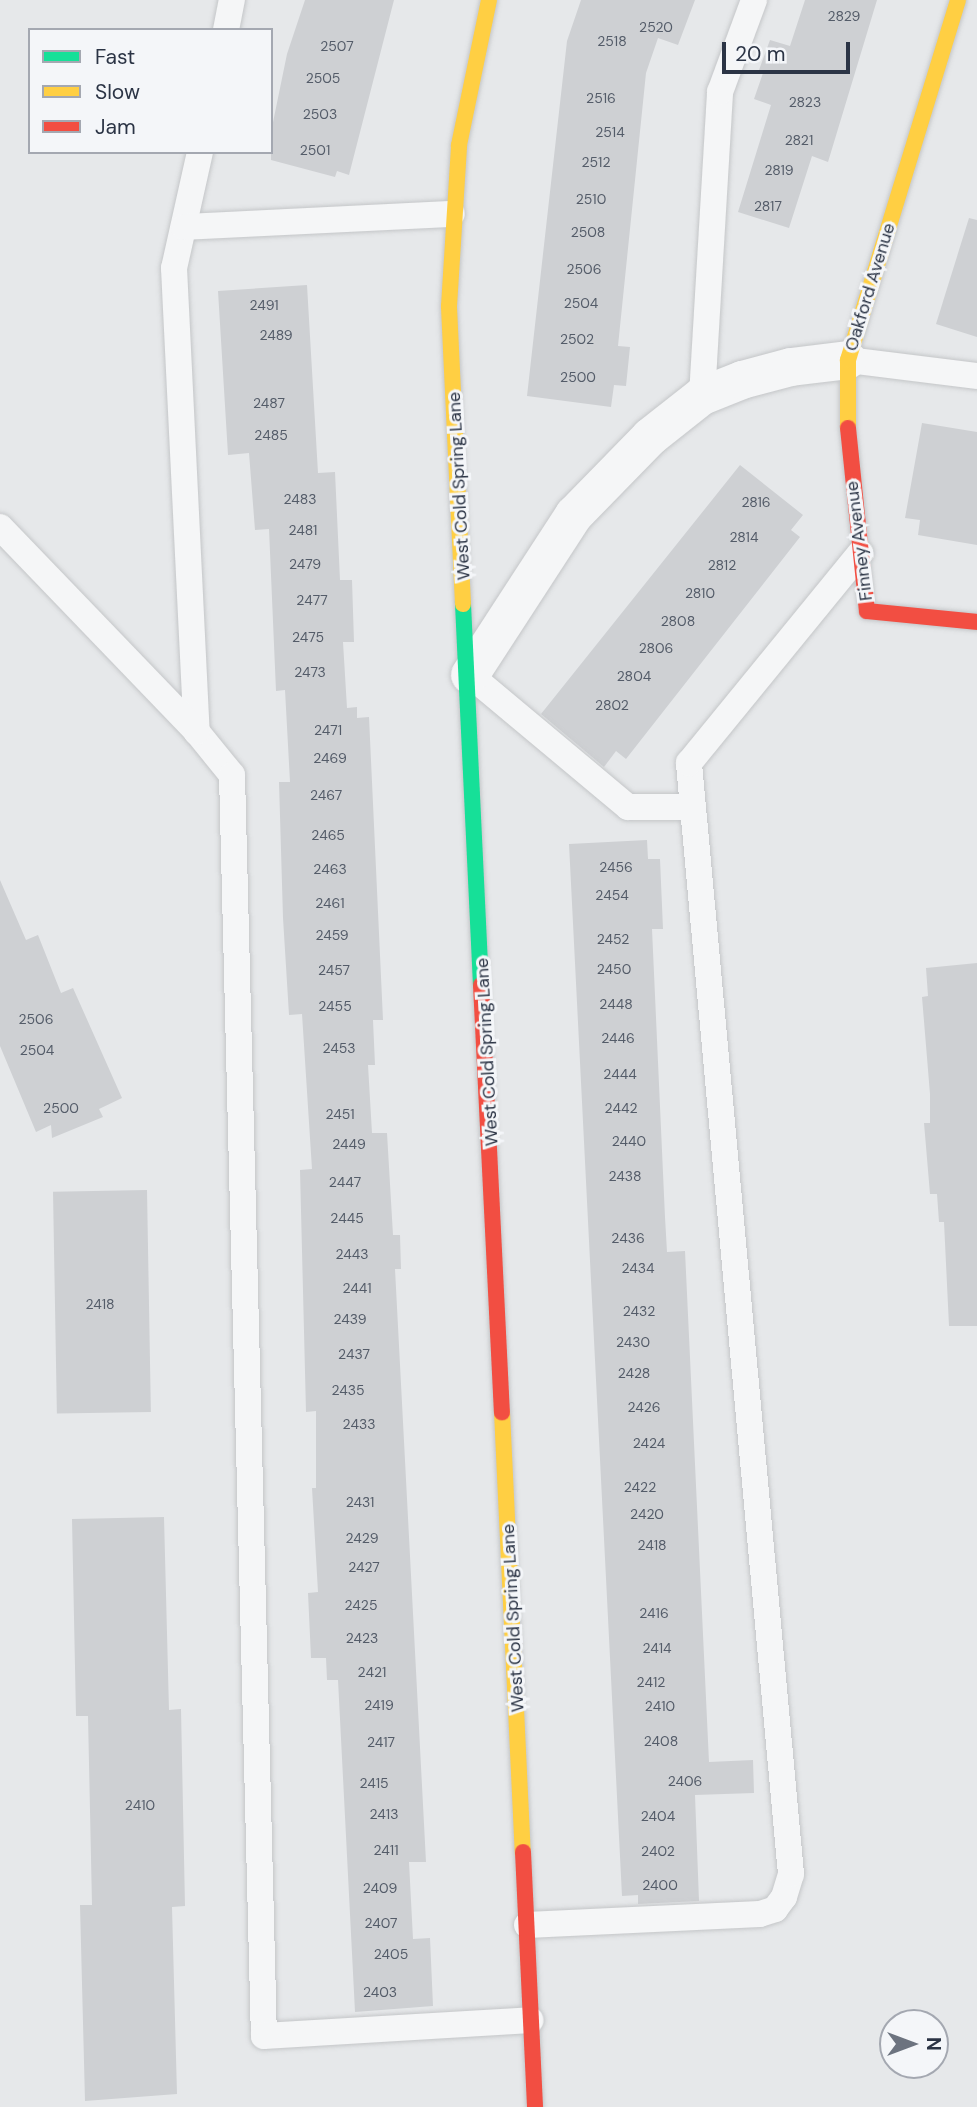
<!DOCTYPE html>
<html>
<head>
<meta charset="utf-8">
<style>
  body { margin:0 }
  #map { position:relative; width:977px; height:2107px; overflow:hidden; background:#e6e8ea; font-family:"DM Sans",sans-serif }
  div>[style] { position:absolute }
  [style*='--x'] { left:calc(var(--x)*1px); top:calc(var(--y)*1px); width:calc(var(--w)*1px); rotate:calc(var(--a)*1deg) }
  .building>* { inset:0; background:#ced0d3; transform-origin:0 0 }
  .roads { filter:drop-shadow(0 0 2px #c4c6c8) drop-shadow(0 0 2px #c4c6c8) }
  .lane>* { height:26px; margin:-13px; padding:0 13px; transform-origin:13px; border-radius:13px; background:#f5f6f7 }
  .street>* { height:38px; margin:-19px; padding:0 19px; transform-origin:19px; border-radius:19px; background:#f5f6f7 }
  .fast>* { height:16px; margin:-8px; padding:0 8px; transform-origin:8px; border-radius:8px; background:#16e098 }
  .slow>* { height:16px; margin:-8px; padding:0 8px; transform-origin:8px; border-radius:8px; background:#ffcf43 }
  .jam>* { height:16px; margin:-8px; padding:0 8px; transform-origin:8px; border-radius:8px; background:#f24e42 }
  span { translate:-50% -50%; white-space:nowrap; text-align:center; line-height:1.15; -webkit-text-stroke:6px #f4f6f9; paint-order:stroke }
  .number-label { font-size:14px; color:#545c69 }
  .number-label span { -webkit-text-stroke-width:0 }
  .street-label { font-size:18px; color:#2b3445 }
  .legend { position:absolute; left:28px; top:28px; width:245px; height:126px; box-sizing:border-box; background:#f4f6f9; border:2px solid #a4a8b1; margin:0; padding:9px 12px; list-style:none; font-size:21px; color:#2b3445 }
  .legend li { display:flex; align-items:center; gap:14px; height:35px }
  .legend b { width:35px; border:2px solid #a4a8b1 }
  .north { position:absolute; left:879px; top:2009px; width:70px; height:70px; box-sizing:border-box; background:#f4f6f9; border:2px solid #a4a8b1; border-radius:50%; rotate:90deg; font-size:19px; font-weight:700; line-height:28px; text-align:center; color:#2b3445 }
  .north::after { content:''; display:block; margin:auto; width:24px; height:32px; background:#6c737f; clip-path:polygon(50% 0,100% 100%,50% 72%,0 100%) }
  .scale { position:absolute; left:722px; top:42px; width:128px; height:32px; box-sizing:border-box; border:4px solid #2b3445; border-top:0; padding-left:9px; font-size:21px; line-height:24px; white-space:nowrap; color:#2b3445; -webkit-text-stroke:5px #f4f6f9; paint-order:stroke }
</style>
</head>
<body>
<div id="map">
  <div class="building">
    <i style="clip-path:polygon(305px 0,394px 0,349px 175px,337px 171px,335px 177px,271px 160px,271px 132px,287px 54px)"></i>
    <i style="clip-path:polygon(581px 0,695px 0,678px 45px,658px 38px,646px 73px,618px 346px,630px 347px,626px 386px,614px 385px,611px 407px,527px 396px,567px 41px)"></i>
    <i style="clip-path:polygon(805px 0,877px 0,828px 162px,812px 156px,789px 228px,738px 212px,771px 105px,754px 99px,763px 73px,759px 70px,770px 40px,790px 46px)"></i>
    <i style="clip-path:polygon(969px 218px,977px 220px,977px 337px,936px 324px)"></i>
    <i style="clip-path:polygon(307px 285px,318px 473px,335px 472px,340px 580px,352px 580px,354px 642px,343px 642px,347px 708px,357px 707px,357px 718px,369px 717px,383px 1020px,373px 1020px,375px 1065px,368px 1065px,372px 1133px,387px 1133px,393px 1235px,400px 1235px,401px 1269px,395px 1269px,426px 1862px,409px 1862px,413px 1939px,430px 1938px,433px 2006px,355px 2012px,338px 1680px,327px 1680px,326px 1658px,311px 1658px,308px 1593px,318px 1592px,312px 1488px,316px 1488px,316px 1411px,306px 1412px,300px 1170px,312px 1169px,302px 1014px,289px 1015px,283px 918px,279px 782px,290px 782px,285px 690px,276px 691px,269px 529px,255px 530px,249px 453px,228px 455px,218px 291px)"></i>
    <i style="clip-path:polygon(922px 423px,977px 432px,977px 545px,918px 535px,920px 520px,905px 518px)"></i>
    <i style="clip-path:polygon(740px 465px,803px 515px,791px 530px,800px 537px,626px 759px,616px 751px,604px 767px,541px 714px)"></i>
    <i style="clip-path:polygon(647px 840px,648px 859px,660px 859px,663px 929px,652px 929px,665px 1217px,667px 1252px,685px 1251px,709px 1762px,753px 1760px,754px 1793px,695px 1795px,699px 1901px,638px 1904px,638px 1895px,622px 1896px,569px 844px)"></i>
    <i style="clip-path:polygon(0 880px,26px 940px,38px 935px,61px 993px,73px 988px,122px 1098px,99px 1109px,103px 1117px,52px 1138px,51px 1125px,36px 1132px,0 1046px)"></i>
    <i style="clip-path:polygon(977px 963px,977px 1326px,949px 1326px,944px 1222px,939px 1222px,937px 1194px,930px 1194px,924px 1123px,930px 1123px,930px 1094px,922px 997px,928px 996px,926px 968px)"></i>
    <i style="left:147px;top:1190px;width:222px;height:94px;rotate:89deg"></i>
    <i style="clip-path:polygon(164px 1517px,169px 1710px,181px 1709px,185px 1906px,172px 1907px,177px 2094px,85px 2101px,80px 1905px,92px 1905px,88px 1716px,76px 1716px,72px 1519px)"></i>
  </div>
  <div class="roads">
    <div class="lane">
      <i style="--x:226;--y:30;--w:31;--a:-79"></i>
      <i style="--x:200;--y:152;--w:119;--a:102.6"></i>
      <i style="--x:174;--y:268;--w:465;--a:87.2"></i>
      <i style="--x:197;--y:732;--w:55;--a:50.9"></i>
      <i style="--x:232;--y:775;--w:1261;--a:88.55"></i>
      <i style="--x:264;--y:2036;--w:267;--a:-3.4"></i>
      <i style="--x:184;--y:227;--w:268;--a:-2.8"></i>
      <i style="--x:848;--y:360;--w:130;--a:7.1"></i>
      <i style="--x:702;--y:396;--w:305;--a:-86.6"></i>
      <i style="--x:720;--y:92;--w:98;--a:-69.7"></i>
      <i style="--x:0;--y:527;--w:284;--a:46.1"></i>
      <i style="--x:470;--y:675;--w:206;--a:39.9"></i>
      <i style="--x:628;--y:807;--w:62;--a:0"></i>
      <i style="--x:527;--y:1925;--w:233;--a:-2.7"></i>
      <i style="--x:760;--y:1914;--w:16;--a:-18"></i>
      <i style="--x:775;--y:1909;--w:15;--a:-53"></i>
      <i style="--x:784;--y:1897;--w:24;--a:-73"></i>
      <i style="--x:791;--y:1874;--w:1116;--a:-95.25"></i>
      <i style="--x:689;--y:763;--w:271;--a:-50.8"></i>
    </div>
    <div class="street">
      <i style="--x:470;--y:675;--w:191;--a:-57"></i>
      <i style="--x:574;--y:515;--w:109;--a:-45.7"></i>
      <i style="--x:650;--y:437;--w:66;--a:-38.3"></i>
      <i style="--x:702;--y:396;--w:43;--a:-21.8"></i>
      <i style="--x:742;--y:380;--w:51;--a:-14.9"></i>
      <i style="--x:791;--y:367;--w:57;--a:-7"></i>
    </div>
    <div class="fast">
      <i style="--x:463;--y:604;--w:381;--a:87.3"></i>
    </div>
    <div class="slow">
      <i style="--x:848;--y:428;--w:68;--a:-90"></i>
      <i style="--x:848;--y:360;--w:376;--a:-73"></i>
      <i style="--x:463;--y:604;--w:298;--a:-92.7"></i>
      <i style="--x:449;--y:306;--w:161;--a:-86.4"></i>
      <i style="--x:459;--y:145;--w:148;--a:-78.3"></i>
      <i style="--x:502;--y:1412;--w:441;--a:87.3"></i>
    </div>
    <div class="jam">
      <i style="--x:848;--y:428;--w:184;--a:84.1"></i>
      <i style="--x:867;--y:611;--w:111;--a:5.7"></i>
      <i style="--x:481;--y:985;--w:428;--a:87.2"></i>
      <i style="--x:523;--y:1852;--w:255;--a:87.3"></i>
    </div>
  </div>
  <div class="number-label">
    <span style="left:844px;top:16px">2829</span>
    <span style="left:656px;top:27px">2520</span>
    <span style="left:612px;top:41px">2518</span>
    <span style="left:337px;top:46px">2507</span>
    <span style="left:323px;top:78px">2505</span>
    <span style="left:601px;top:98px">2516</span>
    <span style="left:805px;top:102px">2823</span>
    <span style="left:320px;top:114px">2503</span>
    <span style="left:610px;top:132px">2514</span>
    <span style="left:799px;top:140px">2821</span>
    <span style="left:315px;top:150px">2501</span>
    <span style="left:596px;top:162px">2512</span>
    <span style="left:779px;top:170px">2819</span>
    <span style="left:591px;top:199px">2510</span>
    <span style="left:768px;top:206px">2817</span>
    <span style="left:588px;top:232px">2508</span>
    <span style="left:584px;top:269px">2506</span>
    <span style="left:581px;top:303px">2504</span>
    <span style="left:264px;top:305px">2491</span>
    <span style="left:276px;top:335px">2489</span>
    <span style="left:577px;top:339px">2502</span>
    <span style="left:578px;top:377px">2500</span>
    <span style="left:269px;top:403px">2487</span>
    <span style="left:271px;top:435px">2485</span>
    <span style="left:300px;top:499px">2483</span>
    <span style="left:756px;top:502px">2816</span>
    <span style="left:303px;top:530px">2481</span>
    <span style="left:744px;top:537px">2814</span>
    <span style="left:305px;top:564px">2479</span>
    <span style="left:722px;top:565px">2812</span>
    <span style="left:700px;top:593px">2810</span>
    <span style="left:312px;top:600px">2477</span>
    <span style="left:678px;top:621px">2808</span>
    <span style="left:308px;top:637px">2475</span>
    <span style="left:656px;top:648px">2806</span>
    <span style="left:310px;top:672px">2473</span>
    <span style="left:634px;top:676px">2804</span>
    <span style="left:612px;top:705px">2802</span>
    <span style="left:328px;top:730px">2471</span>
    <span style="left:330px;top:758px">2469</span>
    <span style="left:326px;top:795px">2467</span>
    <span style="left:328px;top:835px">2465</span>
    <span style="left:616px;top:867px">2456</span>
    <span style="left:330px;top:869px">2463</span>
    <span style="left:612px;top:895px">2454</span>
    <span style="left:330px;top:903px">2461</span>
    <span style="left:332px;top:935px">2459</span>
    <span style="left:613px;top:939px">2452</span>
    <span style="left:614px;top:969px">2450</span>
    <span style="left:334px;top:970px">2457</span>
    <span style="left:616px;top:1004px">2448</span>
    <span style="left:335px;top:1006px">2455</span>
    <span style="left:36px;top:1019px">2506</span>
    <span style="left:618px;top:1038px">2446</span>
    <span style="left:339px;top:1048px">2453</span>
    <span style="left:37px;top:1050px">2504</span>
    <span style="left:620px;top:1074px">2444</span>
    <span style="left:61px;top:1108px">2500</span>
    <span style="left:621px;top:1108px">2442</span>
    <span style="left:340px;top:1114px">2451</span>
    <span style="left:629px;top:1141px">2440</span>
    <span style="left:349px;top:1144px">2449</span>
    <span style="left:625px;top:1176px">2438</span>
    <span style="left:345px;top:1182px">2447</span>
    <span style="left:347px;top:1218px">2445</span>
    <span style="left:628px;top:1238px">2436</span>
    <span style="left:352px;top:1254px">2443</span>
    <span style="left:638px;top:1268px">2434</span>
    <span style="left:357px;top:1288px">2441</span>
    <span style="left:100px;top:1304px">2418</span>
    <span style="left:639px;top:1311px">2432</span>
    <span style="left:350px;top:1319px">2439</span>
    <span style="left:633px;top:1342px">2430</span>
    <span style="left:354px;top:1354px">2437</span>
    <span style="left:634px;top:1373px">2428</span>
    <span style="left:348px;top:1390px">2435</span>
    <span style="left:644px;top:1407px">2426</span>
    <span style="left:359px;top:1424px">2433</span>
    <span style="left:649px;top:1443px">2424</span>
    <span style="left:640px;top:1487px">2422</span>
    <span style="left:360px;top:1502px">2431</span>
    <span style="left:647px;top:1514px">2420</span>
    <span style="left:362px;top:1538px">2429</span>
    <span style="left:652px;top:1545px">2418</span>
    <span style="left:364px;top:1567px">2427</span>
    <span style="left:361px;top:1605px">2425</span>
    <span style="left:654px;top:1613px">2416</span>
    <span style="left:362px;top:1638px">2423</span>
    <span style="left:657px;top:1648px">2414</span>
    <span style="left:372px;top:1672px">2421</span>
    <span style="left:651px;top:1682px">2412</span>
    <span style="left:379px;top:1705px">2419</span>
    <span style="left:660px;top:1706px">2410</span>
    <span style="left:661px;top:1741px">2408</span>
    <span style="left:381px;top:1742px">2417</span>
    <span style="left:685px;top:1781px">2406</span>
    <span style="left:374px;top:1783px">2415</span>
    <span style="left:140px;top:1805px">2410</span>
    <span style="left:384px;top:1814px">2413</span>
    <span style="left:658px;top:1816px">2404</span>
    <span style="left:386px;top:1850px">2411</span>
    <span style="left:658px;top:1851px">2402</span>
    <span style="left:660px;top:1885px">2400</span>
    <span style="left:380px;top:1888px">2409</span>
    <span style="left:381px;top:1923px">2407</span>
    <span style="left:391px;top:1954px">2405</span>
    <span style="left:380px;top:1992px">2403</span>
  </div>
  <div class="street-label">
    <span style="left:870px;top:287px;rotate:-73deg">Oakford Avenue</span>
    <span style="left:459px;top:486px;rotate:-93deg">West Cold Spring Lane</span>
    <span style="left:859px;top:541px;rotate:-97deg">Finney Avenue</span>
    <span style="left:487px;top:1052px;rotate:-93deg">West Cold Spring Lane</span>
    <span style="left:513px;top:1618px;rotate:-93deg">West Cold Spring Lane</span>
  </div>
  <ul class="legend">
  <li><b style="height:9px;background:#16e098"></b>Fast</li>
  <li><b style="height:9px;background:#ffcf43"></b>Slow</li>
  <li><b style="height:9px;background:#f24e42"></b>Jam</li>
  </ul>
  <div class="north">N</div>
  <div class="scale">20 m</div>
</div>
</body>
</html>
